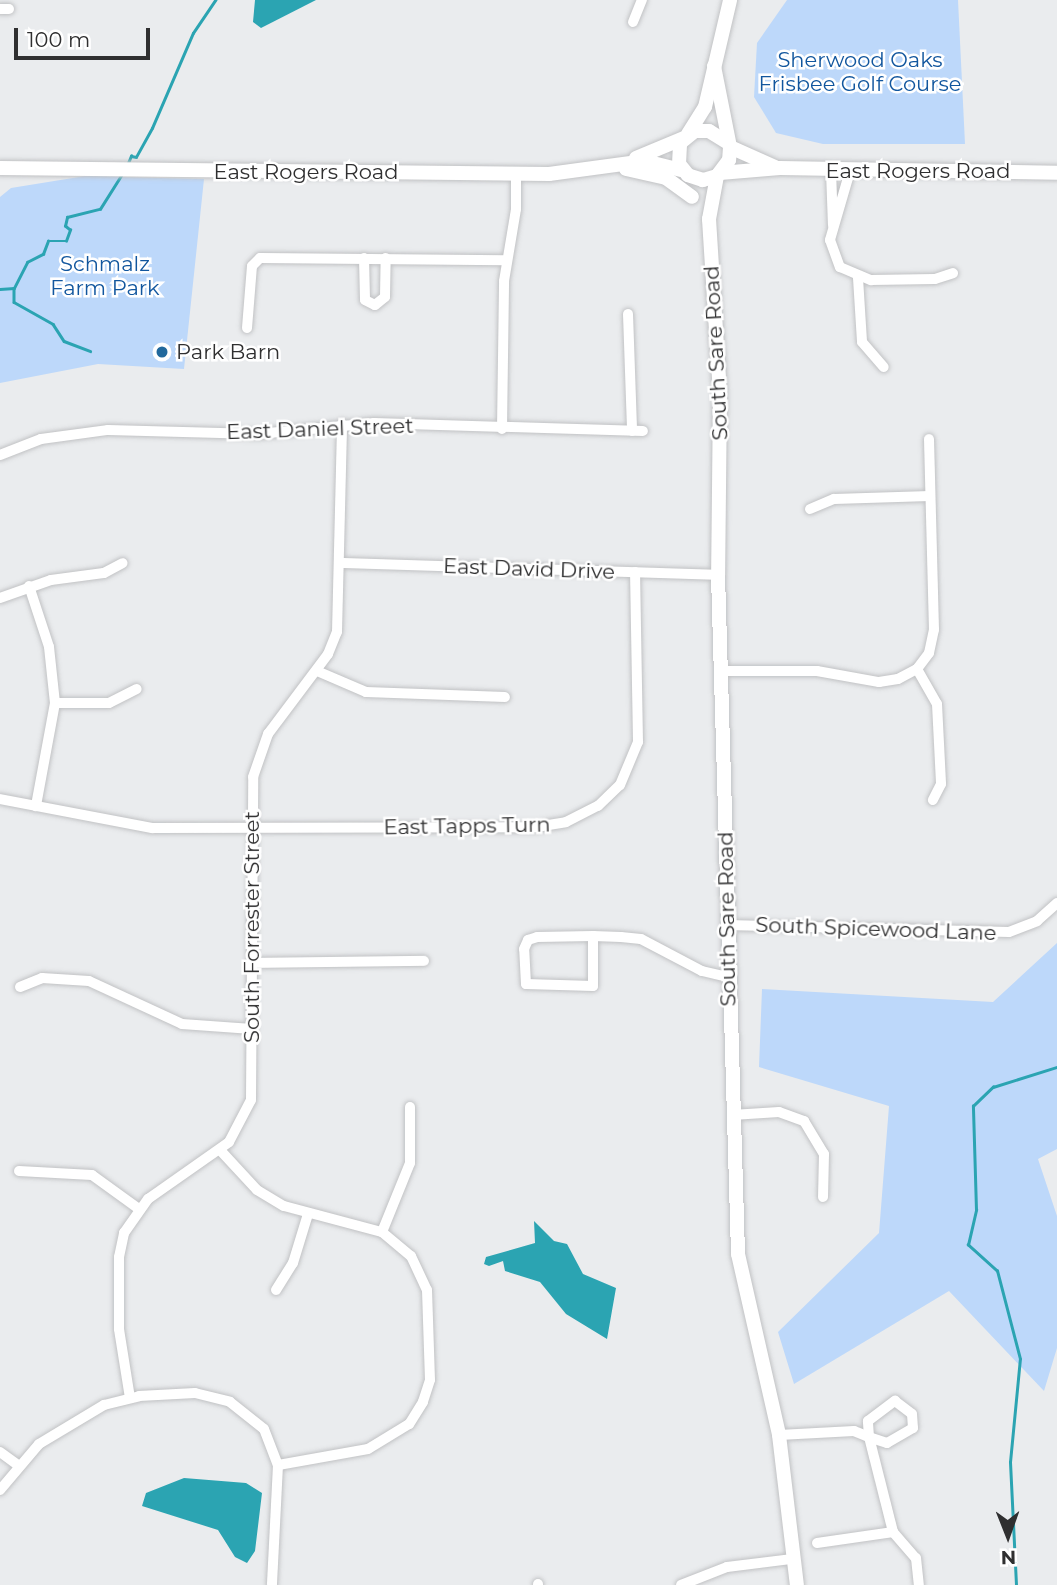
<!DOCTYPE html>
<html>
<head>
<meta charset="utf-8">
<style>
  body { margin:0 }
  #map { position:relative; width:1057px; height:1585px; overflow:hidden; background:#eaecee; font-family:Montserrat,sans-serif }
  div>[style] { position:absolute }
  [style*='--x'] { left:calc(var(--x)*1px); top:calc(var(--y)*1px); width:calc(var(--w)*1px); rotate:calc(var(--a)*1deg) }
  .green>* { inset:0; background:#bdd8fa }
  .water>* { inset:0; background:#2ba4b2 }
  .stream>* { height:2.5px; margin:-1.25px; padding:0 1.25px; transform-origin:1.25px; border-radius:1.25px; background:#2ba4b2 }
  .roads { filter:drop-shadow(0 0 2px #c1c2c4) drop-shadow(0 0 2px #c1c2c4) }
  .street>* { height:10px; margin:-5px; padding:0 5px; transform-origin:5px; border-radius:5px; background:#fff }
  .secondary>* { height:14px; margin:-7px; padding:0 7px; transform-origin:7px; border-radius:7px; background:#fff }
  .dots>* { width:19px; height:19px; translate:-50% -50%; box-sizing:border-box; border:4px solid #fff; border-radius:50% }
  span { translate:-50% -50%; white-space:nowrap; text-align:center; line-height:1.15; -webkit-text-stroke:5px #fff; paint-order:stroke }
  .park-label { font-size:21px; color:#11569e }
  .street-label { font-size:21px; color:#2f2f30 }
  .poi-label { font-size:21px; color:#2f2f30 }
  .left { translate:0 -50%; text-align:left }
  .north { position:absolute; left:973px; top:1501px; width:70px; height:70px; -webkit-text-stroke:5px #fff; paint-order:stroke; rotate:179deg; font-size:19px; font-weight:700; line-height:28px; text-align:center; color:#2f2f30 }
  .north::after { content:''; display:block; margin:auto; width:24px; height:32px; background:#2f2f30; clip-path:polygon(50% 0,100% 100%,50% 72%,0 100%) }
  .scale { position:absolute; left:14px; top:28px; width:136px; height:32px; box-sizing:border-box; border:4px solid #2f2f30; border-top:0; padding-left:9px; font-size:21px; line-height:24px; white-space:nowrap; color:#2f2f30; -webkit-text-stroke:5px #fff; paint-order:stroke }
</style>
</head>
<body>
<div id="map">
  <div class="green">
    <i style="clip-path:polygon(787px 0,958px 0,965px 144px,823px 144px,776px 133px,754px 97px,757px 43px)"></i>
    <i style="clip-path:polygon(116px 171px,119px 177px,204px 179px,184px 369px,98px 364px,0 383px,0 197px,11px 188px)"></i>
    <i style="clip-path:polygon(1057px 943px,1057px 1149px,1038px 1159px,1057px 1216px,1057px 1348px,1044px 1391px,949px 1291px,794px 1384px,778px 1332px,879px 1233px,889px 1106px,759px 1067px,762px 989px,993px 1002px)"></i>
  </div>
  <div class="water">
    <i style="clip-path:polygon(255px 0,316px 0,261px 28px,253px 22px)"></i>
    <i style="clip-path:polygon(534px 1221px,554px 1241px,567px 1244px,583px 1274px,616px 1288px,607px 1339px,566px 1314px,540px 1282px,505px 1271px,503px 1261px,489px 1266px,484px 1264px,486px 1257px,535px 1243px)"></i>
    <i style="clip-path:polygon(184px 1478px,246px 1483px,262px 1493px,255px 1551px,247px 1563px,235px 1557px,218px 1530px,142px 1506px,146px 1493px)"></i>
  </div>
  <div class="stream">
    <i style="--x:128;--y:163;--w:8;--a:-67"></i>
    <i style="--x:131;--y:156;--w:5;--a:11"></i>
    <i style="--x:136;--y:157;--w:33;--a:-61"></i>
    <i style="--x:152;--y:128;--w:103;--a:-66.7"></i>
    <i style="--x:193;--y:33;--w:40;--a:-56"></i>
    <i style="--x:14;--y:288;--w:29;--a:-63"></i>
    <i style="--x:27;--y:262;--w:18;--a:-27"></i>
    <i style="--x:43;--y:254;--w:14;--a:-69"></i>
    <i style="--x:48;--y:241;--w:18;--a:0"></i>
    <i style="--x:66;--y:241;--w:12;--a:-70"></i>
    <i style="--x:70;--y:230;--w:6;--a:-141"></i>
    <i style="--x:65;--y:226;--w:9;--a:-77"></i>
    <i style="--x:67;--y:217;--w:34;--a:-14"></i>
    <i style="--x:100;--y:209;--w:41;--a:-57.8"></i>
    <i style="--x:0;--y:289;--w:14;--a:-4"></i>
    <i style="--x:14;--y:288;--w:14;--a:90"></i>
    <i style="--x:14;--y:302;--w:45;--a:29.4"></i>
    <i style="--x:53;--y:324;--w:20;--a:57"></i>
    <i style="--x:64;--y:341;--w:28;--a:21"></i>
    <i style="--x:1016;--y:1585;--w:123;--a:-92.8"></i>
    <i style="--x:1010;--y:1462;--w:103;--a:-84.5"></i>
    <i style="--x:1020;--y:1359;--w:91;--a:-104.6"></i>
    <i style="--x:997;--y:1271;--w:39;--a:-138"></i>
    <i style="--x:968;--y:1245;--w:36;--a:-77"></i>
    <i style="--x:976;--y:1210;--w:104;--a:-91.7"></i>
    <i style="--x:973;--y:1106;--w:28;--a:-44"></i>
    <i style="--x:993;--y:1087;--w:67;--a:-17.4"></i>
  </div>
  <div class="roads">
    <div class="street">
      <i style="--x:0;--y:9;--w:9;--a:0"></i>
      <i style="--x:633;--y:22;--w:24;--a:-68"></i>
      <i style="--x:831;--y:171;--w:54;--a:87.9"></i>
      <i style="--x:850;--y:171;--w:72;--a:106.2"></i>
      <i style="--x:830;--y:240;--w:29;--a:70"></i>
      <i style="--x:840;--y:267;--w:34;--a:23"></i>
      <i style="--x:871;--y:280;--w:64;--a:-0.9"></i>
      <i style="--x:935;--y:279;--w:19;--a:-18"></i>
      <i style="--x:364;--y:258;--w:42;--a:88.6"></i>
      <i style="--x:365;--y:300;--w:11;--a:27"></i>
      <i style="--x:375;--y:305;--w:13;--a:-39"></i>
      <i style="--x:385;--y:297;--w:39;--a:-89"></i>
      <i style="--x:858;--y:278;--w:64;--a:86.4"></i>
      <i style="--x:862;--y:342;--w:33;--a:49"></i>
      <i style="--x:628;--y:314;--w:117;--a:88"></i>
      <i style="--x:247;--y:328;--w:62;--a:-85.4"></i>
      <i style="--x:252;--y:266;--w:11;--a:-45"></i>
      <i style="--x:260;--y:258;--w:246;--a:0.5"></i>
      <i style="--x:502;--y:429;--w:148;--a:-89.2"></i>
      <i style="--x:504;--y:281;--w:73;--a:-80.5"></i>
      <i style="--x:516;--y:209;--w:35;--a:-90"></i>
      <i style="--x:0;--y:455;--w:44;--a:-21.3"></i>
      <i style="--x:41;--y:439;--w:68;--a:-7.7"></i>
      <i style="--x:108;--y:430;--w:150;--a:1.5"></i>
      <i style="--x:258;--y:434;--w:117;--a:-5.4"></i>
      <i style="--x:374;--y:423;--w:269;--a:1.7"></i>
      <i style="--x:810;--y:509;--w:26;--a:-23"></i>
      <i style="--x:834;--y:499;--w:96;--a:-1.8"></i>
      <i style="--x:341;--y:563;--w:377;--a:1.8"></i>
      <i style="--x:29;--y:586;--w:64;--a:71.8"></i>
      <i style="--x:49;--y:647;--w:56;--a:83.9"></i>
      <i style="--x:55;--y:703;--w:105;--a:100.5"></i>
      <i style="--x:0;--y:598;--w:54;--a:-19.4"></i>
      <i style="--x:51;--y:580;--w:53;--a:-7.5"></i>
      <i style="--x:104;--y:573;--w:21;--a:-28"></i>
      <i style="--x:917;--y:669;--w:40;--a:60.3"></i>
      <i style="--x:937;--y:704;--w:80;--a:87.1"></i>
      <i style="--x:941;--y:784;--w:18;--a:117"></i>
      <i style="--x:317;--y:671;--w:53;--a:23.2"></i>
      <i style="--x:366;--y:692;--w:139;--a:2.1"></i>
      <i style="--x:721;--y:671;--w:96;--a:0"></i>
      <i style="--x:817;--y:671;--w:63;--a:10.1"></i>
      <i style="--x:879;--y:682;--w:19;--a:-9"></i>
      <i style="--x:898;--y:679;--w:21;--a:-28"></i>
      <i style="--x:917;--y:669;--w:20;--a:-53"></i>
      <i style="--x:929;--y:653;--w:24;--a:-78"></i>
      <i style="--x:934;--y:630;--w:191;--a:-91.5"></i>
      <i style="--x:55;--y:703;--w:54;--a:0"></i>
      <i style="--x:109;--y:703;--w:31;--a:-27"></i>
      <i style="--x:0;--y:799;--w:155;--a:10.8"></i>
      <i style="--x:152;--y:828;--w:384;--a:-0.1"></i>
      <i style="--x:536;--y:827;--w:30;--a:-9"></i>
      <i style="--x:566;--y:822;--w:36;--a:-27"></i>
      <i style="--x:598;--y:806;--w:30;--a:-44"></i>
      <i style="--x:620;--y:785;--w:47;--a:-67.3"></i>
      <i style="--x:638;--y:742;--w:170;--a:-91"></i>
      <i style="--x:727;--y:925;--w:282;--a:1.4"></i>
      <i style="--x:1009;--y:932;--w:30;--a:-21"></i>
      <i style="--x:1037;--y:921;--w:27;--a:-42"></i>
      <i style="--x:593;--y:936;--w:50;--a:90"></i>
      <i style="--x:593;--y:986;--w:67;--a:-178.3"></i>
      <i style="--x:526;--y:984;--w:35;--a:-93"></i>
      <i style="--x:524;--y:949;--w:10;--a:-66"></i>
      <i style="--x:528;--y:940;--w:9;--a:-18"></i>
      <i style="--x:537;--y:937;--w:56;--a:-1"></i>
      <i style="--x:593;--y:936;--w:28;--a:2"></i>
      <i style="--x:621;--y:937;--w:20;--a:6"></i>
      <i style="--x:641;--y:939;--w:69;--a:27.7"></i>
      <i style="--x:702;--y:971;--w:28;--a:13"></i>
      <i style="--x:252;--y:963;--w:172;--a:-0.7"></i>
      <i style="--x:20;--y:987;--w:24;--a:-22"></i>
      <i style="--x:42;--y:978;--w:47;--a:3.7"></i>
      <i style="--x:89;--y:981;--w:102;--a:24.8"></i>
      <i style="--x:182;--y:1024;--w:70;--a:4.1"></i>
      <i style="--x:732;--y:1115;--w:47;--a:-3.7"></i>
      <i style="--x:779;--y:1112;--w:27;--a:20"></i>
      <i style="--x:804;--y:1121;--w:39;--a:59"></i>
      <i style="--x:824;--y:1154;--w:43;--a:91.3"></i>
      <i style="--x:220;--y:1150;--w:54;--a:47.2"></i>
      <i style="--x:257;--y:1190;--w:31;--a:31"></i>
      <i style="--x:284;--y:1206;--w:101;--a:14.9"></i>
      <i style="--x:382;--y:1232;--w:38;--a:40"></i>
      <i style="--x:411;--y:1256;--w:38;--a:65"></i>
      <i style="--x:427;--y:1290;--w:90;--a:88.1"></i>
      <i style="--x:430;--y:1380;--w:23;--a:108"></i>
      <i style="--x:423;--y:1402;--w:26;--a:122"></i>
      <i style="--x:409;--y:1424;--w:48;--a:148.6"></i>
      <i style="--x:368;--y:1449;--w:91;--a:169.9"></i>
      <i style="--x:19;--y:1171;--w:73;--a:3.1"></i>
      <i style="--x:92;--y:1175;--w:58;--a:35.9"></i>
      <i style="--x:382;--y:1232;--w:74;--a:-67.9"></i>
      <i style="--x:410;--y:1163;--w:56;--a:-90"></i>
      <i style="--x:276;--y:1290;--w:32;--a:-58"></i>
      <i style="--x:293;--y:1263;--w:51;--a:-73"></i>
      <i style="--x:130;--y:1398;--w:70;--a:-99.1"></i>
      <i style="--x:119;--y:1329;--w:72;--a:-90"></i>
      <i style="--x:119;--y:1257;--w:25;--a:-78"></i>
      <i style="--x:124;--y:1233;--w:42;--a:-54.8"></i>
      <i style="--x:148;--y:1199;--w:99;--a:-35.1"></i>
      <i style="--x:229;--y:1142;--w:47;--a:-62.4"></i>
      <i style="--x:251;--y:1100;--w:323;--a:-89.6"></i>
      <i style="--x:253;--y:777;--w:46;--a:-70.8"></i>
      <i style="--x:268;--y:734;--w:100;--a:-53.1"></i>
      <i style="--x:328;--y:654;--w:24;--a:-68"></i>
      <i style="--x:337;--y:632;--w:208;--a:-88.6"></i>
      <i style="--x:895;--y:1401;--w:21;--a:37"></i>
      <i style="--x:912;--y:1414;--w:14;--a:86"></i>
      <i style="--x:913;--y:1428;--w:30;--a:150"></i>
      <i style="--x:887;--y:1443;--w:19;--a:-162"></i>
      <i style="--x:869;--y:1437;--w:16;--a:-94"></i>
      <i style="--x:868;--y:1421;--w:34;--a:-37"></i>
      <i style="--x:779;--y:1435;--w:75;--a:-3.1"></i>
      <i style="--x:854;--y:1431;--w:16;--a:22"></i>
      <i style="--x:869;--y:1437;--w:98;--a:75.8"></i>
      <i style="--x:893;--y:1532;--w:35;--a:49"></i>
      <i style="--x:916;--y:1558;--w:27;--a:84"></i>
      <i style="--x:0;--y:1452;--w:24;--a:36"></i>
      <i style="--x:0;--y:1490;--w:60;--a:-49.7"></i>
      <i style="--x:39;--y:1444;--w:76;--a:-31"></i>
      <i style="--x:104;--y:1405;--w:36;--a:-14"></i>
      <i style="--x:139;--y:1396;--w:56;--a:-3.1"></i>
      <i style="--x:195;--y:1393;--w:36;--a:14"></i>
      <i style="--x:230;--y:1402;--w:43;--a:38.5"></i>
      <i style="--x:264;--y:1429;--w:39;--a:69"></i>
      <i style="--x:278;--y:1465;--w:120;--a:92.9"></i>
      <i style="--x:817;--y:1543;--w:77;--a:-8.2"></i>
      <i style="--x:538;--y:1584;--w:1;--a:90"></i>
      <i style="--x:681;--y:1585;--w:49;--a:-21.4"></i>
      <i style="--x:727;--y:1567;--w:64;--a:-7.1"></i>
    </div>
    <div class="secondary">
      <i style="--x:714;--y:66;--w:83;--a:78.8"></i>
      <i style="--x:730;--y:147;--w:13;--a:94"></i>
      <i style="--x:729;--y:160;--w:20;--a:127"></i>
      <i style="--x:717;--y:176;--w:15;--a:164"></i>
      <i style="--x:703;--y:180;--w:16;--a:-162"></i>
      <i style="--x:688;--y:175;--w:14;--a:-129"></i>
      <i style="--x:679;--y:164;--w:21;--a:-87"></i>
      <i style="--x:680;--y:143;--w:19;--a:-39"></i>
      <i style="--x:695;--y:131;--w:14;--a:0"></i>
      <i style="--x:709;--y:131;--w:22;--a:32"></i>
      <i style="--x:688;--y:134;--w:32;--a:-58"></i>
      <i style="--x:705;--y:107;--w:110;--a:-76.8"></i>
      <i style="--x:730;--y:147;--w:49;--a:24"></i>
      <i style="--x:636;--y:158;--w:52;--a:-22.6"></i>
      <i style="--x:0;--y:168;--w:549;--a:0.63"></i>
      <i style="--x:549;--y:174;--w:97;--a:-7.7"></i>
      <i style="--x:645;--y:161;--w:38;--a:14"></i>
      <i style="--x:626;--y:169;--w:41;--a:12.7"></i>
      <i style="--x:666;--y:178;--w:32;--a:36"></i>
      <i style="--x:720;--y:173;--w:60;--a:-4.8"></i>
      <i style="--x:780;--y:168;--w:277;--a:1"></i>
      <i style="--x:717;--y:176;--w:44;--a:100.5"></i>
      <i style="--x:709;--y:219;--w:174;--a:86.4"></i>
      <i style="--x:720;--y:393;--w:182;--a:90.6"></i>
      <i style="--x:718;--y:575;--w:679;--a:88.31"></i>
      <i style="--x:738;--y:1254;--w:186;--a:77.2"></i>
      <i style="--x:779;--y:1435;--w:151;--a:83.2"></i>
    </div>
  </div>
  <div class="dots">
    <i style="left:162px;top:352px;background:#21689c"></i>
  </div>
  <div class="park-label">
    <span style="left:860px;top:72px">Sherwood Oaks<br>Frisbee Golf Course</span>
    <span style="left:105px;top:276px">Schmalz<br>Farm Park</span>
  </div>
  <div class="street-label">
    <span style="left:918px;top:171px">East Rogers Road</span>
    <span style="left:306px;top:172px">East Rogers Road</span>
    <span style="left:716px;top:353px;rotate:-93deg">South Sare Road</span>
    <span style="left:320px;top:429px;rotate:-2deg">East Daniel Street</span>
    <span style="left:529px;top:569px;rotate:2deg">East David Drive</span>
    <span style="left:467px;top:826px;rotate:-1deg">East Tapps Turn</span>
    <span style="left:727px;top:919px;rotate:-91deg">South Sare Road</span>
    <span style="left:252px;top:927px;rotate:-90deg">South Forrester Street</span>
    <span style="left:876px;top:929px;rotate:2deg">South Spicewood Lane</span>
  </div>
  <div class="poi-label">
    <span class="left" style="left:176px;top:352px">Park Barn</span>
  </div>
  <div class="north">N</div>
  <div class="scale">100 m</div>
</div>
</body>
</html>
